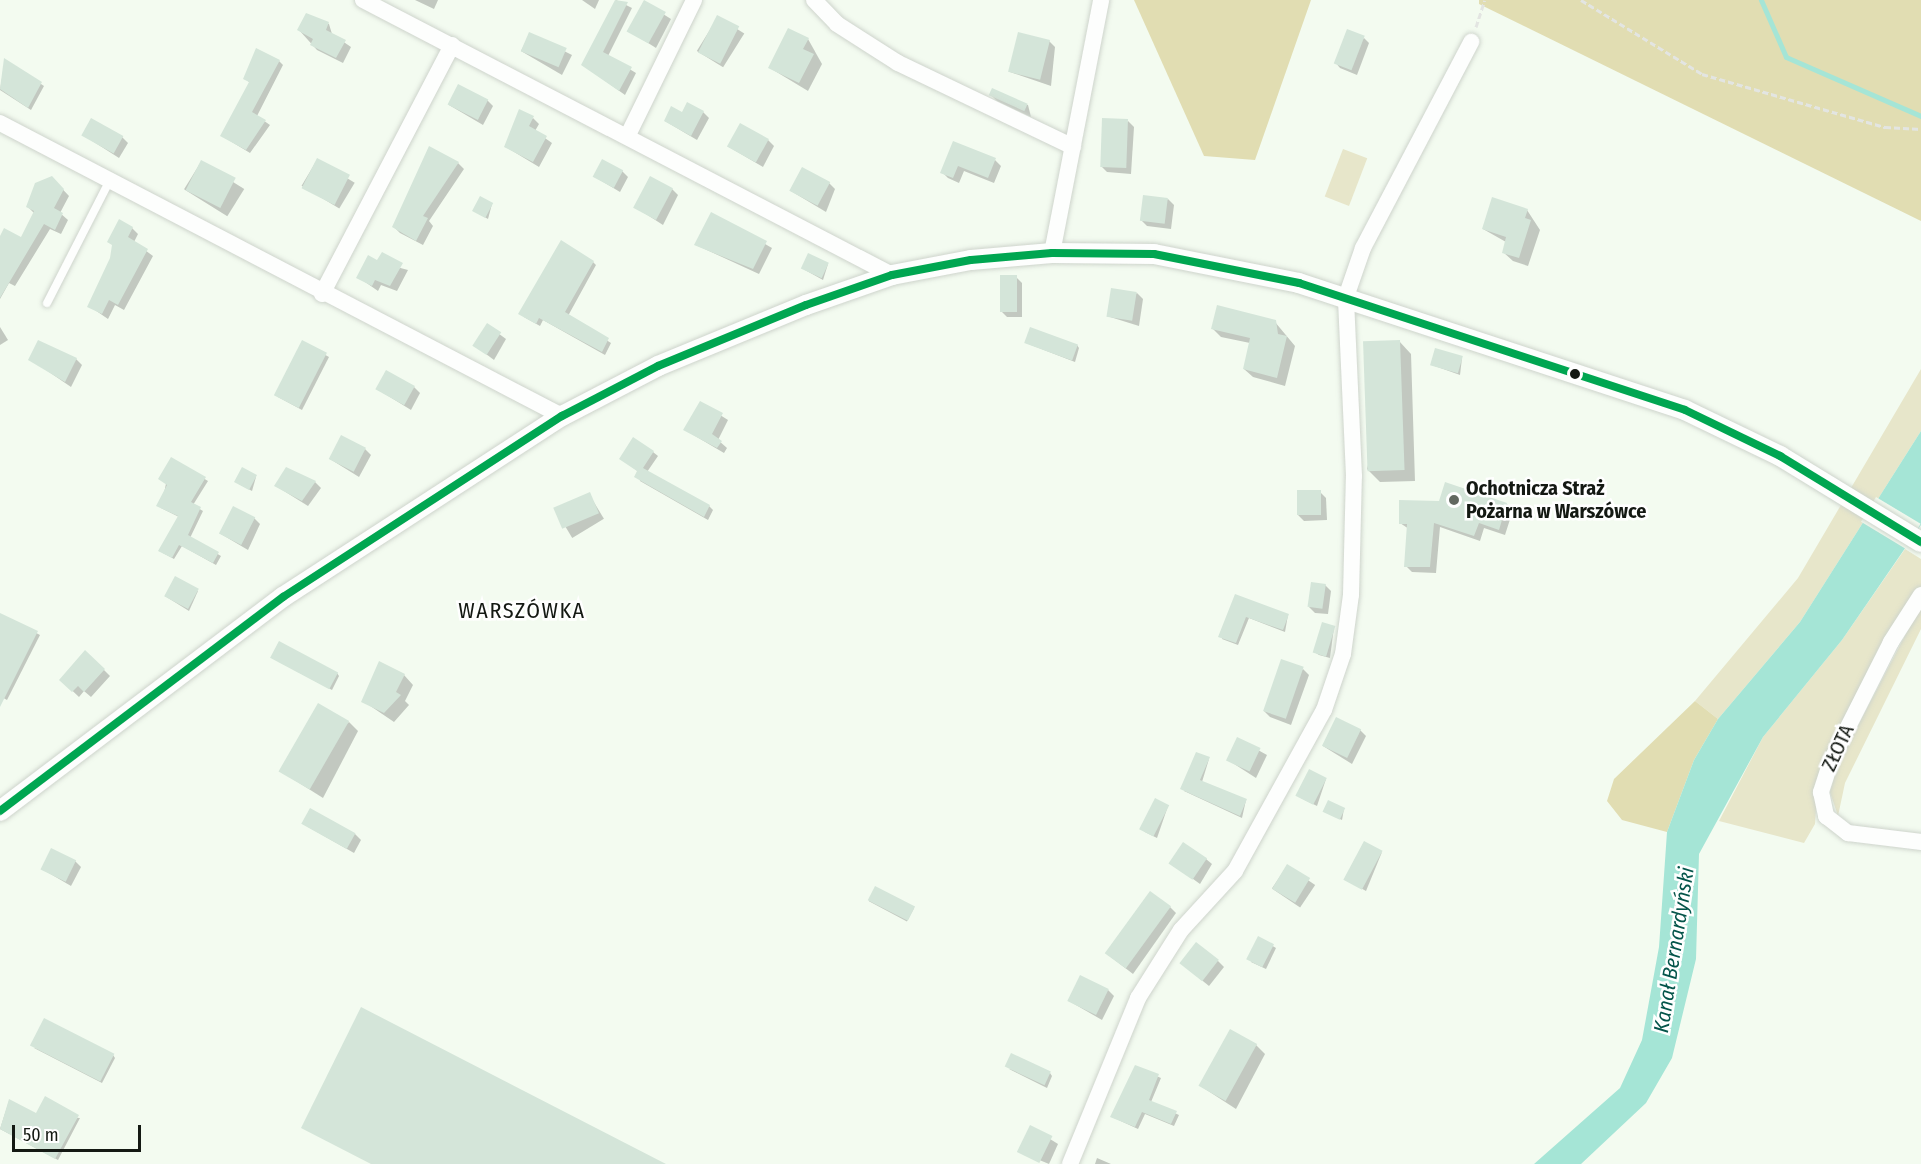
<!DOCTYPE html>
<html>
<head>
<meta charset="utf-8">
<style>
  body { margin:0 }
  #map { position:relative; width:1921px; height:1164px; overflow:hidden; background:#f3fbf0; font-family:"Fira Sans Condensed",sans-serif }
  div>[style] { position:absolute }
  [style*='--x'] { left:calc(var(--x)*1px); top:calc(var(--y)*1px); width:calc(var(--w)*1px); rotate:calc(var(--a)*1deg) }
  .green>* { inset:0; background:#e7e6ca; transform-origin:0 0 }
  .forest>* { inset:0; background:#e1ddb2 }
  .water>* { inset:0; background:#a5e5d6 }
  .pier>* { inset:0; background:#f3fbf0; transform-origin:0 0 }
  .shadow>* { inset:0; background:#0003; transform-origin:0 0 }
  .stream>* { height:5px; margin:-2.5px; padding:0 2.5px; transform-origin:2.5px; border-radius:2.5px; background:#a5e5d6 }
  .building>* { inset:0; background:#d4e5d9; transform-origin:0 0 }
  .path>* { height:3px; margin-top:-1.5px; transform-origin:0; background:repeating-linear-gradient(90deg,#e3e5e2 0 6px,transparent 0 9px) }
  .roads { filter:drop-shadow(0 0 2px #ced4cc) drop-shadow(0 0 2px #ced4cc) }
  .service>* { height:8px; margin:-4px; padding:0 4px; transform-origin:4px; border-radius:4px; background:#fdfefd }
  .minor>* { height:16px; margin:-8px; padding:0 8px; transform-origin:8px; border-radius:8px; background:#fdfefd }
  .tertiary>* { height:20px; margin:-10px; padding:0 10px; transform-origin:10px; border-radius:10px; background:#fdfefd }
  .bus-1>* { height:8px; margin:-4px; padding:0 4px; transform-origin:4px; border-radius:4px; background:#00a651 }
  .dots>* { width:16px; height:16px; translate:-50% -50%; box-sizing:border-box; border:3px solid #fff; border-radius:50% }
  span { translate:-50% -50%; white-space:nowrap; text-align:center; line-height:1.15; -webkit-text-stroke:5px #fff; paint-order:stroke }
  .poi-label { font-size:20px; color:#141913; font-weight:700 }
  .left { translate:0 -50%; text-align:left }
  .street-label { font-size:20px; color:#141913 }
  .water-label { font-size:21px; color:#04554a; font-style:italic }
  .quarter-label { font-size:22px; color:#141913; letter-spacing:1.5px }
  .scale { position:absolute; left:12px; top:1125px; width:129px; height:27px; box-sizing:border-box; border:3px solid #141913; border-top:0; padding-left:8px; font-size:18px; line-height:21px; white-space:nowrap; color:#141913; -webkit-text-stroke:4px #fff; paint-order:stroke }
</style>
</head>
<body>
<div id="map">
  <div class="green">
    <i style="left:1343px;top:149px;width:26px;height:51px;rotate:21deg"></i>
    <i style="clip-path:polygon(1921px 369px,1921px 431px,1800px 622px,1718px 719px,1695px 701px,1798px 578px)"></i>
    <i style="clip-path:polygon(1905px 549px,1921px 559px,1921px 586px,1818px 778px,1815px 824px,1804px 843px,1719px 821px,1763px 737px,1842px 640px)"></i>
    <i style="clip-path:polygon(1921px 605px,1921px 629px,1845px 783px,1838px 816px,1830px 792px,1838px 764px)"></i>
  </div>
  <div class="forest">
    <i style="clip-path:polygon(1134px 0,1311px 0,1255px 160px,1204px 156px)"></i>
    <i style="clip-path:polygon(1479px 0,1921px 0,1921px 221px,1479px 4px)"></i>
    <i style="clip-path:polygon(1695px 701px,1718px 719px,1694px 760px,1667px 832px,1622px 820px,1607px 801px,1614px 779px)"></i>
  </div>
  <div class="water">
    <i style="clip-path:polygon(1921px 431px,1921px 525px,1842px 640px,1763px 737px,1699px 854px,1696px 959px,1672px 1058px,1646px 1103px,1581px 1164px,1534px 1164px,1620px 1088px,1642px 1040px,1659px 947px,1667px 832px,1694px 760px,1718px 719px,1800px 622px)"></i>
  </div>
  <div class="pier">
    <i style="left:1876px;top:497px;width:52px;height:29px;rotate:31deg"></i>
  </div>
  <div class="shadow">
    <i style="clip-path:polygon(415px 0,438px 0,434px 9px)"></i>
    <i style="clip-path:polygon(582px 0,599px 0,595px 9px)"></i>
    <i style="clip-path:polygon(616px 0,632px 8px,608px 56px,636px 73px,625px 95px,583px 65px)"></i>
    <i style="clip-path:polygon(644px 2px,671px 19px,656px 48px,629px 31px)"></i>
    <i style="clip-path:polygon(307px 14px,329px 24px,332px 34px,351px 47px,343px 63px,317px 50px,299px 30px)"></i>
    <i style="left:718px;top:17px;width:31px;height:40px;rotate:32deg"></i>
    <i style="clip-path:polygon(530px 34px,572px 55px,562px 75px,521px 51px)"></i>
    <i style="clip-path:polygon(1364px 38px,1369px 43px,1357px 75px,1340px 68px,1335px 62px)"></i>
    <i style="clip-path:polygon(808px 39px,822px 64px,808px 91px,770px 68px)"></i>
    <i style="clip-path:polygon(1049px 41px,1055px 47px,1051px 86px,1010px 72px)"></i>
    <i style="clip-path:polygon(5px 60px,44px 86px,31px 110px,0 90px)"></i>
    <i style="clip-path:polygon(279px 61px,283px 65px,257px 116px,270px 125px,250px 153px,222px 136px,250px 83px,245px 78px)"></i>
    <i style="clip-path:polygon(991px 95px,1028px 105px,1031px 117px,997px 101px)"></i>
    <i style="clip-path:polygon(487px 100px,493px 106px,483px 125px,449px 105px)"></i>
    <i style="clip-path:polygon(703px 112px,709px 118px,697px 140px,665px 121px)"></i>
    <i style="clip-path:polygon(533px 118px,539px 124px,535px 131px,552px 143px,539px 167px,506px 147px)"></i>
    <i style="clip-path:polygon(1128px 121px,1134px 127px,1131px 174px,1107px 172px,1101px 166px)"></i>
    <i style="clip-path:polygon(83px 135px,122px 137px,128px 143px,119px 158px)"></i>
    <i style="clip-path:polygon(768px 140px,774px 146px,763px 167px,729px 147px)"></i>
    <i style="clip-path:polygon(954px 143px,995px 160px,1001px 166px,994px 183px,964px 171px,959px 183px,948px 178px,942px 172px)"></i>
    <i style="left:317px;top:160px;width:44px;height:30px;rotate:31deg"></i>
    <i style="left:201px;top:162px;width:51px;height:32px;rotate:32deg"></i>
    <i style="clip-path:polygon(458px 163px,464px 169px,429px 221px,433px 226px,423px 245px,400px 233px,394px 227px)"></i>
    <i style="clip-path:polygon(622px 171px,628px 177px,620px 192px,595px 177px)"></i>
    <i style="clip-path:polygon(52px 178px,69px 196px,60px 213px,68px 220px,61px 234px,50px 229px,15px 286px,9px 283px,0 299px,0 240px,22px 239px,35px 214px,28px 207px)"></i>
    <i style="clip-path:polygon(829px 183px,835px 189px,826px 212px,791px 191px)"></i>
    <i style="clip-path:polygon(672px 189px,678px 195px,663px 225px,635px 207px)"></i>
    <i style="clip-path:polygon(1168px 199px,1174px 205px,1171px 229px,1147px 226px,1141px 220px)"></i>
    <i style="clip-path:polygon(492px 204px,488px 219px,474px 211px)"></i>
    <i style="clip-path:polygon(1527px 210px,1540px 230px,1528px 266px,1513px 261px,1503px 252px,1506px 242px,1483px 229px)"></i>
    <i style="clip-path:polygon(712px 214px,772px 248px,759px 274px,696px 245px)"></i>
    <i style="clip-path:polygon(132px 228px,138px 234px,134px 242px,153px 256px,124px 310px,115px 305px,108px 319px,89px 306px)"></i>
    <i style="clip-path:polygon(378px 262px,408px 270px,397px 291px,381px 285px,378px 291px,358px 277px)"></i>
    <i style="clip-path:polygon(593px 262px,596px 265px,568px 316px,611px 343px,605px 355px,543px 320px,540px 326px,524px 317px)"></i>
    <i style="clip-path:polygon(828px 264px,823px 280px,805px 270px)"></i>
    <i style="clip-path:polygon(1016px 277px,1022px 283px,1022px 317px,1007px 317px,1001px 311px)"></i>
    <i style="clip-path:polygon(1137px 293px,1143px 299px,1139px 326px,1107px 316px)"></i>
    <i style="clip-path:polygon(1275px 322px,1295px 346px,1285px 386px,1253px 377px,1244px 369px,1250px 343px,1221px 337px,1213px 329px)"></i>
    <i style="clip-path:polygon(487px 325px,506px 339px,494px 360px,474px 345px)"></i>
    <i style="clip-path:polygon(0 327px,8px 340px,0 345px)"></i>
    <i style="clip-path:polygon(1399px 341px,1411px 354px,1415px 481px,1380px 482px,1367px 469px)"></i>
    <i style="clip-path:polygon(302px 342px,329px 357px,302px 410px,278px 397px)"></i>
    <i style="clip-path:polygon(1026px 343px,1077px 345px,1079px 348px,1075px 362px)"></i>
    <i style="clip-path:polygon(1462px 358px,1460px 375px,1432px 365px)"></i>
    <i style="clip-path:polygon(30px 359px,76px 359px,82px 365px,71px 387px)"></i>
    <i style="clip-path:polygon(414px 387px,420px 393px,411px 410px,377px 389px)"></i>
    <i style="clip-path:polygon(701px 403px,728px 420px,718px 440px,727px 448px,724px 453px,685px 430px)"></i>
    <i style="clip-path:polygon(365px 449px,371px 455px,359px 477px,330px 459px)"></i>
    <i style="clip-path:polygon(653px 452px,658px 456px,647px 472px,709px 506px,713px 510px,708px 520px,640px 481px,639px 472px,621px 459px)"></i>
    <i style="clip-path:polygon(171px 459px,208px 481px,193px 505px,203px 511px,190px 538px,221px 556px,216px 565px,182px 546px,174px 559px,163px 553px,179px 517px,161px 508px)"></i>
    <i style="clip-path:polygon(256px 477px,252px 491px,239px 484px)"></i>
    <i style="clip-path:polygon(315px 482px,321px 488px,308px 506px,276px 486px)"></i>
    <i style="clip-path:polygon(1320px 492px,1326px 498px,1327px 520px,1304px 521px,1298px 515px)"></i>
    <i style="left:589px;top:494px;width:29px;height:37px;rotate:59deg"></i>
    <i style="clip-path:polygon(1507px 504px,1513px 510px,1505px 535px,1484px 528px,1480px 541px,1440px 527px,1436px 573px,1412px 572px,1406px 566px,1409px 529px,1400px 523px)"></i>
    <i style="clip-path:polygon(254px 518px,260px 524px,248px 550px,221px 534px)"></i>
    <i style="clip-path:polygon(1325px 585px,1331px 591px,1328px 614px,1315px 613px,1309px 607px)"></i>
    <i style="clip-path:polygon(198px 591px,189px 611px,165px 596px)"></i>
    <i style="clip-path:polygon(1236px 596px,1288px 615px,1285px 632px,1249px 618px,1238px 645px,1222px 639px)"></i>
    <i style="clip-path:polygon(0 614px,40px 635px,7px 700px,0 696px)"></i>
    <i style="clip-path:polygon(1334px 627px,1330px 658px,1319px 655px,1316px 653px)"></i>
    <i style="clip-path:polygon(86px 652px,110px 676px,91px 697px,84px 691px,79px 697px,61px 680px)"></i>
    <i style="clip-path:polygon(272px 658px,337px 673px,339px 676px,332px 690px)"></i>
    <i style="clip-path:polygon(1303px 669px,1309px 675px,1291px 725px,1270px 717px,1264px 711px)"></i>
    <i style="clip-path:polygon(404px 675px,413px 685px,405px 701px,409px 705px,394px 722px,363px 701px)"></i>
    <i style="clip-path:polygon(349px 722px,358px 731px,323px 798px,285px 774px)"></i>
    <i style="clip-path:polygon(1360px 730px,1366px 736px,1352px 764px,1323px 746px)"></i>
    <i style="clip-path:polygon(1238px 739px,1267px 755px,1256px 778px,1228px 760px)"></i>
    <i style="clip-path:polygon(1209px 759px,1202px 782px,1246px 800px,1242px 818px,1184px 791px)"></i>
    <i style="clip-path:polygon(1326px 779px,1317px 806px,1301px 798px)"></i>
    <i style="clip-path:polygon(1168px 806px,1157px 838px,1145px 832px,1143px 830px)"></i>
    <i style="clip-path:polygon(1344px 809px,1342px 820px,1325px 812px)"></i>
    <i style="clip-path:polygon(303px 824px,355px 834px,361px 840px,354px 853px)"></i>
    <i style="clip-path:polygon(1382px 852px,1366px 891px,1346px 880px)"></i>
    <i style="clip-path:polygon(1206px 859px,1212px 864px,1200px 884px,1171px 863px)"></i>
    <i style="clip-path:polygon(75px 861px,81px 867px,71px 886px,42px 869px)"></i>
    <i style="left:1287px;top:866px;width:34px;height:27px;rotate:34deg"></i>
    <i style="left:876px;top:888px;width:43px;height:15px;rotate:28deg"></i>
    <i style="clip-path:polygon(1170px 907px,1176px 913px,1133px 974px,1107px 954px)"></i>
    <i style="clip-path:polygon(1259px 938px,1276px 948px,1266px 969px,1251px 962px)"></i>
    <i style="clip-path:polygon(1218px 961px,1224px 967px,1209px 986px,1182px 964px)"></i>
    <i style="clip-path:polygon(1108px 990px,1114px 996px,1102px 1020px,1069px 1001px)"></i>
    <i style="clip-path:polygon(1256px 1045px,1265px 1054px,1236px 1109px,1202px 1087px)"></i>
    <i style="clip-path:polygon(34px 1048px,113px 1055px,115px 1058px,102px 1083px)"></i>
    <i style="clip-path:polygon(1136px 1067px,1161px 1078px,1151px 1102px,1179px 1115px,1174px 1126px,1145px 1114px,1138px 1129px,1112px 1117px)"></i>
    <i style="clip-path:polygon(1009px 1069px,1050px 1073px,1052px 1076px,1047px 1088px)"></i>
    <i style="clip-path:polygon(9px 1101px,36px 1115px,80px 1118px,58px 1160px,0 1129px)"></i>
    <i style="clip-path:polygon(1031px 1127px,1058px 1144px,1049px 1164px,1020px 1152px)"></i>
    <i style="clip-path:polygon(1097px 1158px,1111px 1164px,1095px 1164px)"></i>
  </div>
  <div class="stream">
    <i style="--x:1761;--y:0;--w:62;--a:66.3"></i>
    <i style="--x:1786;--y:57;--w:147;--a:23.6"></i>
  </div>
  <div class="building">
    <i style="clip-path:polygon(615px 0,628px 2px,603px 52px,632px 67px,619px 91px,581px 65px)"></i>
    <i style="left:644px;top:0;width:25px;height:36px;rotate:29deg"></i>
    <i style="clip-path:polygon(306px 13px,329px 22px,326px 30px,346px 40px,336px 58px,310px 45px,313px 39px,297px 30px)"></i>
    <i style="left:717px;top:15px;width:25px;height:42px;rotate:27deg"></i>
    <i style="clip-path:polygon(788px 28px,809px 38px,803px 49px,814px 54px,799px 83px,768px 68px)"></i>
    <i style="left:1347px;top:29px;width:19px;height:37px;rotate:21deg"></i>
    <i style="left:529px;top:32px;width:41px;height:21px;rotate:23deg"></i>
    <i style="left:1018px;top:32px;width:33px;height:41px;rotate:14deg"></i>
    <i style="clip-path:polygon(256px 48px,280px 60px,252px 112px,266px 120px,246px 150px,220px 136px,249px 82px,243px 79px)"></i>
    <i style="clip-path:polygon(4px 58px,42px 82px,28px 108px,0 89px)"></i>
    <i style="left:458px;top:84px;width:34px;height:23px;rotate:27deg"></i>
    <i style="left:992px;top:88px;width:39px;height:8px;rotate:24deg"></i>
    <i style="clip-path:polygon(687px 102px,704px 111px,691px 136px,664px 121px,671px 106px,682px 112px)"></i>
    <i style="clip-path:polygon(519px 109px,534px 116px,529px 126px,547px 136px,533px 162px,504px 147px)"></i>
    <i style="left:91px;top:118px;width:37px;height:20px;rotate:29deg"></i>
    <i style="left:1102px;top:118px;width:26px;height:49px;rotate:2deg"></i>
    <i style="left:740px;top:123px;width:33px;height:27px;rotate:29deg"></i>
    <i style="clip-path:polygon(953px 141px,996px 158px,988px 178px,958px 166px,953px 178px,940px 173px)"></i>
    <i style="clip-path:polygon(429px 146px,459px 162px,423px 216px,428px 218px,416px 241px,392px 227px)"></i>
    <i style="left:317px;top:158px;width:37px;height:34px;rotate:27deg"></i>
    <i style="left:602px;top:159px;width:24px;height:20px;rotate:28deg"></i>
    <i style="left:201px;top:160px;width:39px;height:34px;rotate:27deg"></i>
    <i style="left:802px;top:167px;width:32px;height:27px;rotate:28deg"></i>
    <i style="clip-path:polygon(52px 176px,64px 189px,54px 208px,63px 213px,55px 230px,44px 224px,0 298px,0 236px,4px 228px,21px 237px,34px 211px,26px 207px,35px 183px)"></i>
    <i style="left:650px;top:176px;width:26px;height:36px;rotate:28deg"></i>
    <i style="left:1143px;top:195px;width:25px;height:26px;rotate:7deg"></i>
    <i style="left:480px;top:196px;width:15px;height:17px;rotate:28deg"></i>
    <i style="clip-path:polygon(1492px 197px,1528px 209px,1525px 218px,1531px 220px,1519px 258px,1502px 253px,1506px 237px,1482px 229px)"></i>
    <i style="clip-path:polygon(711px 212px,767px 241px,753px 269px,694px 245px)"></i>
    <i style="clip-path:polygon(119px 219px,133px 227px,128px 237px,148px 249px,118px 305px,109px 300px,102px 314px,87px 307px,110px 258px,112px 245px,107px 242px)"></i>
    <i style="clip-path:polygon(561px 240px,594px 261px,565px 312px,609px 338px,602px 352px,539px 318px,536px 324px,518px 314px)"></i>
    <i style="clip-path:polygon(382px 252px,403px 263px,390px 286px,375px 280px,372px 286px,356px 278px,368px 255px,377px 260px)"></i>
    <i style="left:808px;top:253px;width:23px;height:17px;rotate:25deg"></i>
    <i style="left:1000px;top:275px;width:17px;height:37px"></i>
    <i style="left:1111px;top:288px;width:26px;height:29px;rotate:9deg"></i>
    <i style="clip-path:polygon(1217px 305px,1276px 320px,1278px 334px,1287px 336px,1277px 378px,1243px 369px,1250px 338px,1211px 329px)"></i>
    <i style="left:487px;top:323px;width:17px;height:27px;rotate:33deg"></i>
    <i style="left:1030px;top:327px;width:51px;height:17px;rotate:20deg"></i>
    <i style="clip-path:polygon(38px 340px,77px 358px,65px 382px,28px 360px)"></i>
    <i style="left:302px;top:340px;width:28px;height:62px;rotate:27deg"></i>
    <i style="left:1400px;top:340px;width:130px;height:37px;rotate:88deg"></i>
    <i style="left:1435px;top:348px;width:29px;height:18px;rotate:16deg"></i>
    <i style="left:386px;top:370px;width:33px;height:22px;rotate:29deg"></i>
    <i style="clip-path:polygon(700px 401px,723px 413px,712px 434px,722px 441px,717px 448px,683px 430px)"></i>
    <i style="left:341px;top:435px;width:28px;height:27px;rotate:27deg"></i>
    <i style="clip-path:polygon(633px 437px,654px 451px,643px 468px,710px 505px,704px 517px,634px 477px,637px 471px,619px 459px)"></i>
    <i style="clip-path:polygon(171px 457px,206px 477px,191px 502px,201px 507px,188px 535px,219px 552px,213px 563px,179px 545px,172px 558px,158px 551px,178px 516px,156px 506px,167px 485px,158px 479px)"></i>
    <i style="left:242px;top:467px;width:17px;height:17px;rotate:28deg"></i>
    <i style="clip-path:polygon(286px 467px,316px 481px,302px 501px,274px 486px)"></i>
    <i style="clip-path:polygon(1445px 482px,1507px 503px,1499px 530px,1479px 523px,1474px 536px,1434px 523px,1430px 567px,1404px 567px,1407px 524px,1399px 524px,1399px 500px,1439px 501px)"></i>
    <i style="left:1321px;top:490px;width:25px;height:24px;rotate:90deg"></i>
    <i style="left:590px;top:492px;width:23px;height:40px;rotate:67deg"></i>
    <i style="left:233px;top:506px;width:25px;height:31px;rotate:27deg"></i>
    <i style="left:175px;top:576px;width:27px;height:23px;rotate:28deg"></i>
    <i style="left:1311px;top:582px;width:15px;height:25px;rotate:8deg"></i>
    <i style="clip-path:polygon(1235px 594px,1289px 614px,1283px 630px,1246px 617px,1236px 643px,1218px 637px)"></i>
    <i style="clip-path:polygon(0 613px,38px 631px,0 707px)"></i>
    <i style="left:1322px;top:622px;width:14px;height:32px;rotate:17deg"></i>
    <i style="left:279px;top:641px;width:67px;height:19px;rotate:28deg"></i>
    <i style="clip-path:polygon(85px 650px,105px 669px,84px 692px,78px 686px,72px 692px,59px 680px)"></i>
    <i style="left:1281px;top:659px;width:24px;height:55px;rotate:19deg"></i>
    <i style="clip-path:polygon(379px 661px,405px 674px,396px 692px,401px 695px,384px 713px,361px 702px)"></i>
    <i style="left:318px;top:703px;width:36px;height:79px;rotate:30deg"></i>
    <i style="left:1336px;top:717px;width:28px;height:32px;rotate:26deg"></i>
    <i style="left:1237px;top:737px;width:26px;height:26px;rotate:25deg"></i>
    <i style="clip-path:polygon(1196px 752px,1210px 757px,1200px 780px,1247px 799px,1240px 816px,1180px 789px)"></i>
    <i style="left:1309px;top:769px;width:20px;height:30px;rotate:27deg"></i>
    <i style="left:1155px;top:798px;width:16px;height:35px;rotate:27deg"></i>
    <i style="left:1328px;top:800px;width:19px;height:13px;rotate:25deg"></i>
    <i style="left:310px;top:808px;width:52px;height:18px;rotate:29deg"></i>
    <i style="left:1364px;top:841px;width:21px;height:44px;rotate:28deg"></i>
    <i style="left:1183px;top:842px;width:29px;height:26px;rotate:34deg"></i>
    <i style="left:51px;top:848px;width:28px;height:24px;rotate:26deg"></i>
    <i style="left:1287px;top:864px;width:27px;height:29px;rotate:31deg"></i>
    <i style="left:875px;top:886px;width:45px;height:16px;rotate:27deg"></i>
    <i style="left:1150px;top:891px;width:26px;height:77px;rotate:36deg"></i>
    <i style="left:1258px;top:936px;width:18px;height:26px;rotate:27deg"></i>
    <i style="left:1196px;top:942px;width:29px;height:27px;rotate:38deg"></i>
    <i style="left:1080px;top:975px;width:32px;height:29px;rotate:26deg"></i>
    <i style="clip-path:polygon(361px 1007px,666px 1164px,371px 1164px,301px 1128px)"></i>
    <i style="left:44px;top:1018px;width:79px;height:31px;rotate:27deg"></i>
    <i style="left:1230px;top:1029px;width:31px;height:65px;rotate:29deg"></i>
    <i style="left:1011px;top:1053px;width:44px;height:15px;rotate:25deg"></i>
    <i style="clip-path:polygon(1135px 1065px,1159px 1074px,1149px 1100px,1177px 1111px,1171px 1124px,1142px 1112px,1135px 1127px,1110px 1117px)"></i>
    <i style="clip-path:polygon(45px 1096px,79px 1115px,55px 1159px,0 1129px,9px 1099px,36px 1113px)"></i>
    <i style="left:1030px;top:1125px;width:25px;height:30px;rotate:26deg"></i>
  </div>
  <div class="path">
    <i style="--x:1581;--y:0;--w:142;--a:31.4"></i>
    <i style="--x:1702;--y:74;--w:191;--a:16.2"></i>
    <i style="--x:1885;--y:127;--w:36;--a:3"></i>
    <i style="--x:1476;--y:27;--w:28;--a:-72"></i>
  </div>
  <div class="roads">
    <div class="service">
      <i style="--x:47;--y:303;--w:136;--a:-62.9"></i>
    </div>
    <div class="minor">
      <i style="--x:363;--y:0;--w:596;--a:27.47"></i>
      <i style="--x:814;--y:0;--w:33;--a:46"></i>
      <i style="--x:837;--y:24;--w:72;--a:32.6"></i>
      <i style="--x:898;--y:63;--w:194;--a:25.6"></i>
      <i style="--x:0;--y:123;--w:634;--a:27.54"></i>
      <i style="--x:628;--y:135;--w:150;--a:-63.9"></i>
      <i style="--x:1052;--y:253;--w:258;--a:-79"></i>
      <i style="--x:322;--y:294;--w:281;--a:-62.4"></i>
      <i style="--x:1921;--y:595;--w:56;--a:122.6"></i>
      <i style="--x:1891;--y:642;--w:133;--a:116.8"></i>
      <i style="--x:1831;--y:761;--w:33;--a:108"></i>
      <i style="--x:1821;--y:792;--w:25;--a:78"></i>
      <i style="--x:1826;--y:816;--w:28;--a:38"></i>
      <i style="--x:1848;--y:833;--w:74;--a:7"></i>
      <i style="--x:1070;--y:1164;--w:179;--a:-67.7"></i>
      <i style="--x:1138;--y:998;--w:80;--a:-57.7"></i>
      <i style="--x:1181;--y:930;--w:80;--a:-47.5"></i>
      <i style="--x:1235;--y:871;--w:184;--a:-61.1"></i>
      <i style="--x:1324;--y:710;--w:59;--a:-71.3"></i>
      <i style="--x:1343;--y:654;--w:60;--a:-82.3"></i>
      <i style="--x:1351;--y:595;--w:119;--a:-88.6"></i>
      <i style="--x:1354;--y:476;--w:179;--a:-92.6"></i>
      <i style="--x:1346;--y:297;--w:52;--a:-70.9"></i>
      <i style="--x:1363;--y:248;--w:233;--a:-62.3"></i>
    </div>
    <div class="tertiary">
      <i style="--x:0;--y:811;--w:355;--a:-37.1"></i>
      <i style="--x:283;--y:597;--w:333;--a:-33"></i>
      <i style="--x:562;--y:416;--w:108;--a:-27.5"></i>
      <i style="--x:658;--y:366;--w:160;--a:-22.4"></i>
      <i style="--x:806;--y:305;--w:91;--a:-19.2"></i>
      <i style="--x:892;--y:275;--w:80;--a:-10.8"></i>
      <i style="--x:971;--y:260;--w:81;--a:-4.9"></i>
      <i style="--x:1052;--y:253;--w:102;--a:0.6"></i>
      <i style="--x:1154;--y:254;--w:148;--a:11.3"></i>
      <i style="--x:1299;--y:283;--w:406;--a:18.2"></i>
      <i style="--x:1685;--y:410;--w:106;--a:25.8"></i>
      <i style="--x:1780;--y:456;--w:165;--a:31.4"></i>
    </div>
  </div>
  <div class="bus-1">
    <i style="--x:0;--y:811;--w:355;--a:-37.1"></i>
    <i style="--x:283;--y:597;--w:333;--a:-33"></i>
    <i style="--x:562;--y:416;--w:108;--a:-27.5"></i>
    <i style="--x:658;--y:366;--w:160;--a:-22.4"></i>
    <i style="--x:806;--y:305;--w:91;--a:-19.2"></i>
    <i style="--x:892;--y:275;--w:80;--a:-10.8"></i>
    <i style="--x:971;--y:260;--w:81;--a:-4.9"></i>
    <i style="--x:1052;--y:253;--w:102;--a:0.6"></i>
    <i style="--x:1154;--y:254;--w:148;--a:11.3"></i>
    <i style="--x:1299;--y:283;--w:406;--a:18.2"></i>
    <i style="--x:1685;--y:410;--w:106;--a:25.8"></i>
    <i style="--x:1780;--y:456;--w:165;--a:31.4"></i>
  </div>
  <div class="dots">
    <i style="left:1575px;top:374px;background:#141913"></i>
    <i style="left:1454px;top:500px;background:#626860"></i>
  </div>
  <div class="poi-label">
    <span class="left" style="left:1466px;top:500px">Ochotnicza Straż<br>Pożarna w Warszówce</span>
  </div>
  <div class="street-label">
    <span style="left:1838px;top:748px;rotate:-65deg">ZŁOTA</span>
  </div>
  <div class="water-label">
    <span style="left:1674px;top:950px;rotate:-81deg">Kanał Bernardyński</span>
  </div>
  <div class="quarter-label">
    <span style="left:522px;top:611px">WARSZÓWKA</span>
  </div>
  <div class="scale">50 m</div>
</div>
</body>
</html>
